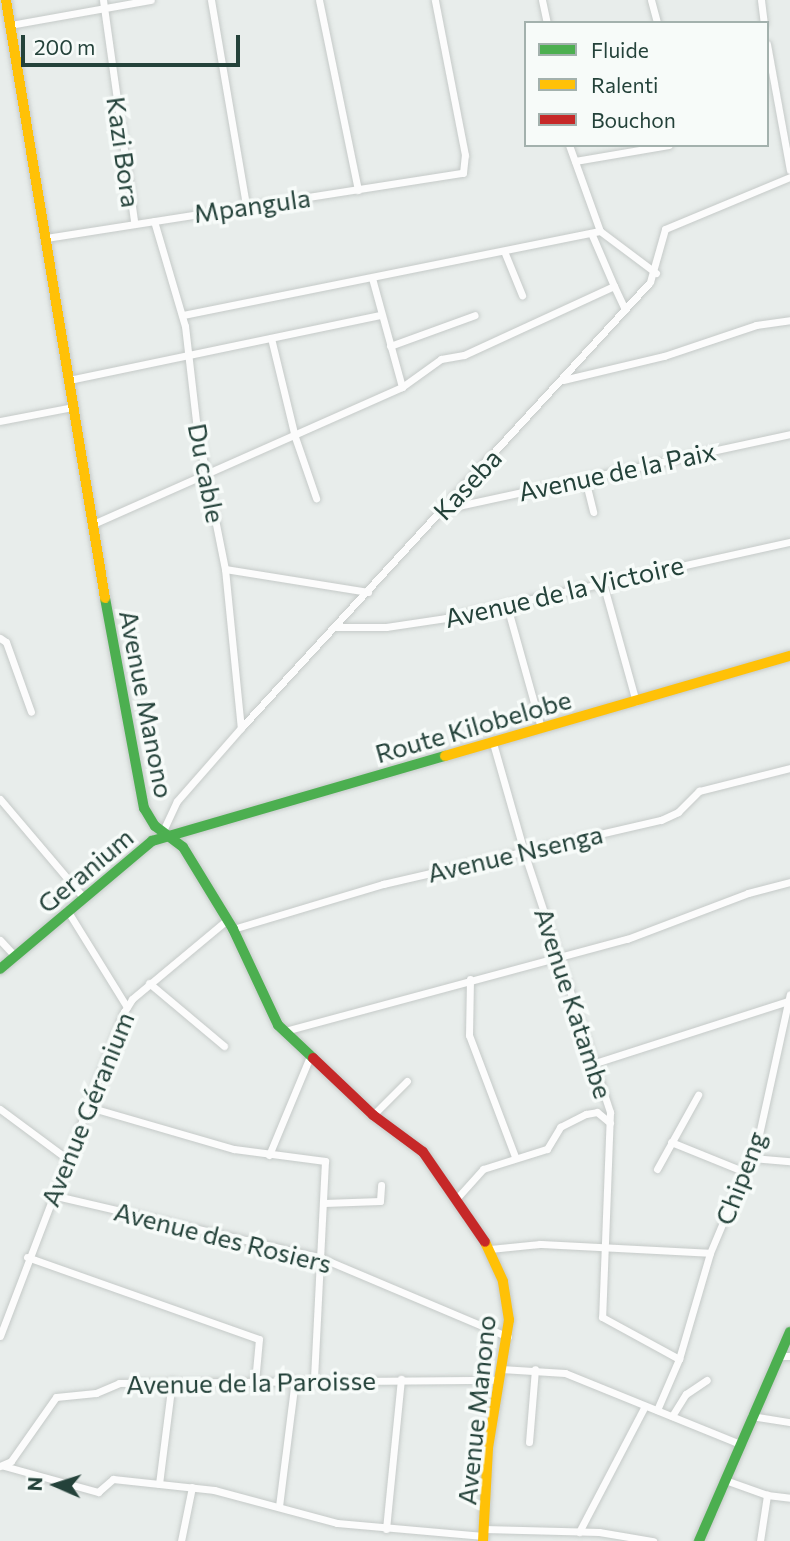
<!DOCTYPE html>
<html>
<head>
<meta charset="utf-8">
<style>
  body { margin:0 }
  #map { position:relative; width:790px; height:1541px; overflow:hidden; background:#e8edeb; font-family:Commissioner,sans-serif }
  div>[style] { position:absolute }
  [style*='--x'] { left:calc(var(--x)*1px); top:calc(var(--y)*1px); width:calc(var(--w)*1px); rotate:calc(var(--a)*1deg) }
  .roads { filter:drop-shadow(0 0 2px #c5cac8) drop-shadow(0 0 2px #c5cac8) }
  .street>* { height:7px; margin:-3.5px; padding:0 3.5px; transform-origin:3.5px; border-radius:3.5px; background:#fcfcfc }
  .fast>* { height:10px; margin:-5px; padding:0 5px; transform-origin:5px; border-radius:5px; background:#4caf50 }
  .slow>* { height:10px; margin:-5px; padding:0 5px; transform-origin:5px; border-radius:5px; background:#ffc107 }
  .jam>* { height:10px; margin:-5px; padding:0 5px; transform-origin:5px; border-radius:5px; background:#c62828 }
  span { translate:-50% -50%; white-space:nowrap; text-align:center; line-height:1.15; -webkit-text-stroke:7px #f7fbf9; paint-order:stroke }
  .street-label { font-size:26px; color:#24423a }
  .legend { position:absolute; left:524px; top:21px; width:245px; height:126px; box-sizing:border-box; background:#f7fbf9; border:2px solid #a3b1ad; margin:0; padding:9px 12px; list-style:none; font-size:21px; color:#24423a }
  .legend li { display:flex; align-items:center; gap:14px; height:35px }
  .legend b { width:35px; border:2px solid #a3b1ad }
  .north { position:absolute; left:21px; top:1450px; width:70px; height:70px; -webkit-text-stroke:5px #f7fbf9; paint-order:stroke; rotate:273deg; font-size:19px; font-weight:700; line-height:28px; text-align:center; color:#24423a }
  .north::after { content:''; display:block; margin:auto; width:24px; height:32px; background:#24423a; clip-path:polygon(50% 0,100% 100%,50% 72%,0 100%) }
  .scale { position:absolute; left:21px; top:35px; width:219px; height:32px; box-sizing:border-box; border:4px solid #24423a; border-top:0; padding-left:9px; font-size:21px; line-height:24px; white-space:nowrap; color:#24423a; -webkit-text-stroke:5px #f7fbf9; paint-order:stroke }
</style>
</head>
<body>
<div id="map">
  <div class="roads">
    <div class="street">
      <i style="--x:103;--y:0;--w:223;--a:82"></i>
      <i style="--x:211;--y:0;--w:207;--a:80.3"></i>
      <i style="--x:319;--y:0;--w:194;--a:78.4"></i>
      <i style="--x:542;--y:0;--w:24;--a:78"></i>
      <i style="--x:651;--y:0;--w:24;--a:75"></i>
      <i style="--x:761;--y:0;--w:23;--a:83"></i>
      <i style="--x:10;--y:25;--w:143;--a:-10.1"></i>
      <i style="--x:767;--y:44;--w:128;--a:79.7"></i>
      <i style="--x:569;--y:145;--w:91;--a:70.2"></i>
      <i style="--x:575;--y:161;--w:95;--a:-9.7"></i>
      <i style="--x:154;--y:221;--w:109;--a:73.6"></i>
      <i style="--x:185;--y:326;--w:104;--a:83.4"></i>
      <i style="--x:197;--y:429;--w:143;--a:78.7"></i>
      <i style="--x:225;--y:569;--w:160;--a:84.3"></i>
      <i style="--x:600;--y:231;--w:70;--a:36.9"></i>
      <i style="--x:592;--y:235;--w:56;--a:66.7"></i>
      <i style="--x:46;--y:238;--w:422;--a:-8.9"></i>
      <i style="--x:463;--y:173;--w:18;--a:-84"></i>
      <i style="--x:465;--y:155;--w:158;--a:-101"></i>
      <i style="--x:504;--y:251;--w:48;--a:67.8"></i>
      <i style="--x:372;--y:278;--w:113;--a:74.6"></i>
      <i style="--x:183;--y:315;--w:425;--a:-11.4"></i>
      <i style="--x:271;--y:338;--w:102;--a:76.4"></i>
      <i style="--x:295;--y:437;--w:65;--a:71"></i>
      <i style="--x:390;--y:346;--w:90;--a:-20"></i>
      <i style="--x:69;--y:380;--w:319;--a:-11.8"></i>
      <i style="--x:563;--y:380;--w:104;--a:-13.4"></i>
      <i style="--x:664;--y:356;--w:97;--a:-18.6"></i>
      <i style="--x:756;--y:325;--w:34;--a:-8"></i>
      <i style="--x:0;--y:421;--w:74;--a:-10.9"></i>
      <i style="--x:585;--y:479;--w:34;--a:76"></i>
      <i style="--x:444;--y:509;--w:354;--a:-12.2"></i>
      <i style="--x:93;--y:524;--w:338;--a:-23.9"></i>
      <i style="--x:402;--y:387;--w:48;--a:-35.7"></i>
      <i style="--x:441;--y:359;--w:23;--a:-10"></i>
      <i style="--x:464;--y:355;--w:165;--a:-24.7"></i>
      <i style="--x:614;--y:286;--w:26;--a:65"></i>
      <i style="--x:225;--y:569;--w:145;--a:9.1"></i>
      <i style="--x:603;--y:583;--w:123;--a:74.5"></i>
      <i style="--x:507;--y:606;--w:127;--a:74.4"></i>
      <i style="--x:336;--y:627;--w:50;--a:0"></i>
      <i style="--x:386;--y:627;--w:61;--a:-8.5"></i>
      <i style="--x:446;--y:618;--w:352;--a:-12.5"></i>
      <i style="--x:0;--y:638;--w:7;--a:34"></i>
      <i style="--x:6;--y:642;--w:74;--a:70.3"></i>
      <i style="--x:493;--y:743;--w:113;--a:74.1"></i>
      <i style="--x:524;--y:852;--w:274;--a:71.7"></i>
      <i style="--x:610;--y:1112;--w:205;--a:92.2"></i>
      <i style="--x:602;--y:1317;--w:88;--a:28.6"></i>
      <i style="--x:0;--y:799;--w:128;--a:49.7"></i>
      <i style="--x:162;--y:833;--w:35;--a:-65"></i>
      <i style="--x:177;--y:801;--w:97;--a:-48.8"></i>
      <i style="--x:241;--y:728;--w:605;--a:-47.48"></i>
      <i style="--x:650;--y:282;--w:55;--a:-74.2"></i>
      <i style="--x:665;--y:229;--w:135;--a:-22.6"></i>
      <i style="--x:67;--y:910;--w:114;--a:58.3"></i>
      <i style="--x:233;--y:929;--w:157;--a:-16.7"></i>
      <i style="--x:383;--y:884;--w:285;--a:-13"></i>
      <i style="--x:661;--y:820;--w:19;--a:-25"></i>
      <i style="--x:678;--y:812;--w:30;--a:-45"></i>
      <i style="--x:699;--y:791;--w:94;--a:-14.2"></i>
      <i style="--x:0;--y:940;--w:22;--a:47"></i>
      <i style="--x:470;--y:979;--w:56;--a:91"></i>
      <i style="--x:469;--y:1035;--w:130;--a:69.3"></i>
      <i style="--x:149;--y:983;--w:98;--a:40"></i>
      <i style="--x:285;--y:1031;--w:354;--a:-15.1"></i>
      <i style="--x:627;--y:939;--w:129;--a:-20.8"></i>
      <i style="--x:748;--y:893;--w:43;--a:-14.7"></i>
      <i style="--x:595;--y:1063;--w:203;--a:-17.8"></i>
      <i style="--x:89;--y:1107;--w:151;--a:16.2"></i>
      <i style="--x:234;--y:1149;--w:92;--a:7.5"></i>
      <i style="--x:325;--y:1161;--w:219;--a:92.9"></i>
      <i style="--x:0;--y:1109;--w:82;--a:36.6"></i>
      <i style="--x:373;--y:1115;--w:48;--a:-45"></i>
      <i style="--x:671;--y:1142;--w:80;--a:22.1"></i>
      <i style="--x:269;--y:1155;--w:109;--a:-67.4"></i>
      <i style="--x:752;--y:1158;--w:38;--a:5"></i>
      <i style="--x:657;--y:1169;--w:85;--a:-61"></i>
      <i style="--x:52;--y:1195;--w:274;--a:13.1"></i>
      <i style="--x:319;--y:1257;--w:205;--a:22.9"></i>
      <i style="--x:457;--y:1198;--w:39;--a:-48"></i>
      <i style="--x:483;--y:1169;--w:67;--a:-17.4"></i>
      <i style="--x:547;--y:1149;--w:26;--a:-59"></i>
      <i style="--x:560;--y:1127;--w:29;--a:-27"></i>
      <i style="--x:586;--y:1114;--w:11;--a:-10"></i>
      <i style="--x:597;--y:1112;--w:17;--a:40"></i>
      <i style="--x:324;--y:1203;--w:56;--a:-2"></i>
      <i style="--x:380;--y:1201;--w:16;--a:-86"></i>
      <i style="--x:490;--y:1249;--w:50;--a:-5.7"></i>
      <i style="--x:540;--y:1244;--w:170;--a:3"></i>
      <i style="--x:27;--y:1257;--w:246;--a:19.5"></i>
      <i style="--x:259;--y:1339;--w:43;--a:95.3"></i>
      <i style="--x:0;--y:1336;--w:347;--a:-69.1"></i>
      <i style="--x:124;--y:1012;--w:15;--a:-58"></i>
      <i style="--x:132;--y:999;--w:125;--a:-39.8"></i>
      <i style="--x:778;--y:1356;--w:12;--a:0"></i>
      <i style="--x:501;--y:1369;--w:64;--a:3.6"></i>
      <i style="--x:565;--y:1373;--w:189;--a:22.1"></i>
      <i style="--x:657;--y:1410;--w:56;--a:-66.7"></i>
      <i style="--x:679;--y:1359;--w:110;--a:-73.7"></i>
      <i style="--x:710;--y:1253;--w:124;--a:-67.2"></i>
      <i style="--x:758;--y:1139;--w:148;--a:-77.6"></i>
      <i style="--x:672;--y:1416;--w:26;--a:-58"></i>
      <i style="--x:686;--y:1394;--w:25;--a:-34"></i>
      <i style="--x:751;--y:1416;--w:39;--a:9"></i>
      <i style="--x:529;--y:1442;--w:73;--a:-85.3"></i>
      <i style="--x:0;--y:1466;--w:12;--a:-24"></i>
      <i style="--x:11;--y:1461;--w:78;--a:-54.9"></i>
      <i style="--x:56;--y:1397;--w:40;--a:-5.7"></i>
      <i style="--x:96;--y:1393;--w:25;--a:-23"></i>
      <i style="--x:119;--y:1383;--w:380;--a:-0.5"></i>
      <i style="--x:4;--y:1466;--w:98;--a:15.5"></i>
      <i style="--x:98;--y:1492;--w:20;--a:-41"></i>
      <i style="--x:113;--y:1479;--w:102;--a:6.2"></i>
      <i style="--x:214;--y:1490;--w:127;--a:15"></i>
      <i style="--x:337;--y:1523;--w:147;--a:5.1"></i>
      <i style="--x:725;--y:1480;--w:45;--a:19.7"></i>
      <i style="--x:767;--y:1495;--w:23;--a:7"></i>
      <i style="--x:159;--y:1484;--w:104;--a:-82.8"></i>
      <i style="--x:279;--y:1506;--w:127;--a:-82.8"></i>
      <i style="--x:386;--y:1529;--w:151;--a:-84.3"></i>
      <i style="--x:484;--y:1529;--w:115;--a:1.5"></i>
      <i style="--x:599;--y:1532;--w:55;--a:9.5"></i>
      <i style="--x:579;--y:1532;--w:142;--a:-62.4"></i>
      <i style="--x:181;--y:1541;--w:55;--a:-78.5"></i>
      <i style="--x:760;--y:1541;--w:47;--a:-81.3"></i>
    </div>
    <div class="fast">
      <i style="--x:105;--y:598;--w:214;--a:79.5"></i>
      <i style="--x:144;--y:808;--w:21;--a:59"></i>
      <i style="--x:155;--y:826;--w:35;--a:37"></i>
      <i style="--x:183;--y:847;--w:96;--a:58.6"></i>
      <i style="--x:233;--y:929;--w:106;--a:64.9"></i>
      <i style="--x:278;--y:1025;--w:48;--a:43.3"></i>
      <i style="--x:0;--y:969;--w:199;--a:-40.1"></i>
      <i style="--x:152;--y:841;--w:305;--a:-16.2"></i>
      <i style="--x:699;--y:1541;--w:228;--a:-66.5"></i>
    </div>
    <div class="slow">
      <i style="--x:6;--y:0;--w:606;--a:80.6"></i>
      <i style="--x:445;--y:756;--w:359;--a:-16.2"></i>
      <i style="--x:483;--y:1541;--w:93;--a:-86.9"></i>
      <i style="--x:488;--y:1448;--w:130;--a:-80.7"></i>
      <i style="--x:509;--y:1320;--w:39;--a:-99"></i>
      <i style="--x:503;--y:1281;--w:43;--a:-114.8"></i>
    </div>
    <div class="jam">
      <i style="--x:313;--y:1058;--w:83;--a:43.5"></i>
      <i style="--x:373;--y:1115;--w:62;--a:36.5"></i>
      <i style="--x:423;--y:1152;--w:109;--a:55.4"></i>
    </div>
  </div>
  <div class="street-label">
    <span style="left:124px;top:152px;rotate:82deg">Kazi Bora</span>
    <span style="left:252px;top:205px;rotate:-8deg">Mpangula</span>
    <span style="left:617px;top:471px;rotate:-12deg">Avenue de la Paix</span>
    <span style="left:207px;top:473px;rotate:79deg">Du cable</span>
    <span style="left:467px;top:484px;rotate:-47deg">Kaseba</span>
    <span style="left:564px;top:591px;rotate:-13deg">Avenue de la Victoire</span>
    <span style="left:147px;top:704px;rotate:79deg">Avenue Manono</span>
    <span style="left:473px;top:726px;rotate:-16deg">Route Kilobelobe</span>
    <span style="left:515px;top:853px;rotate:-13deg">Avenue Nsenga</span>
    <span style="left:85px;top:870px;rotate:-40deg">Geranium</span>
    <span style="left:574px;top:1003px;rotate:72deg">Avenue Katambe</span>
    <span style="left:87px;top:1109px;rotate:-68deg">Avenue Géranium</span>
    <span style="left:740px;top:1178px;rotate:-69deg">Chipeng</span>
    <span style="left:223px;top:1237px;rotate:14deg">Avenue des Rosiers</span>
    <span style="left:251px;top:1382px;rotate:-1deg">Avenue de la Paroisse</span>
    <span style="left:476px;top:1410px;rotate:-84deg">Avenue Manono</span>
  </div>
  <ul class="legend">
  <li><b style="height:9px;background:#4caf50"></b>Fluide</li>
  <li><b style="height:9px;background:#ffc107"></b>Ralenti</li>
  <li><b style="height:9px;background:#c62828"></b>Bouchon</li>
  </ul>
  <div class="north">N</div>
  <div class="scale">200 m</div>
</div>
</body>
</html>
